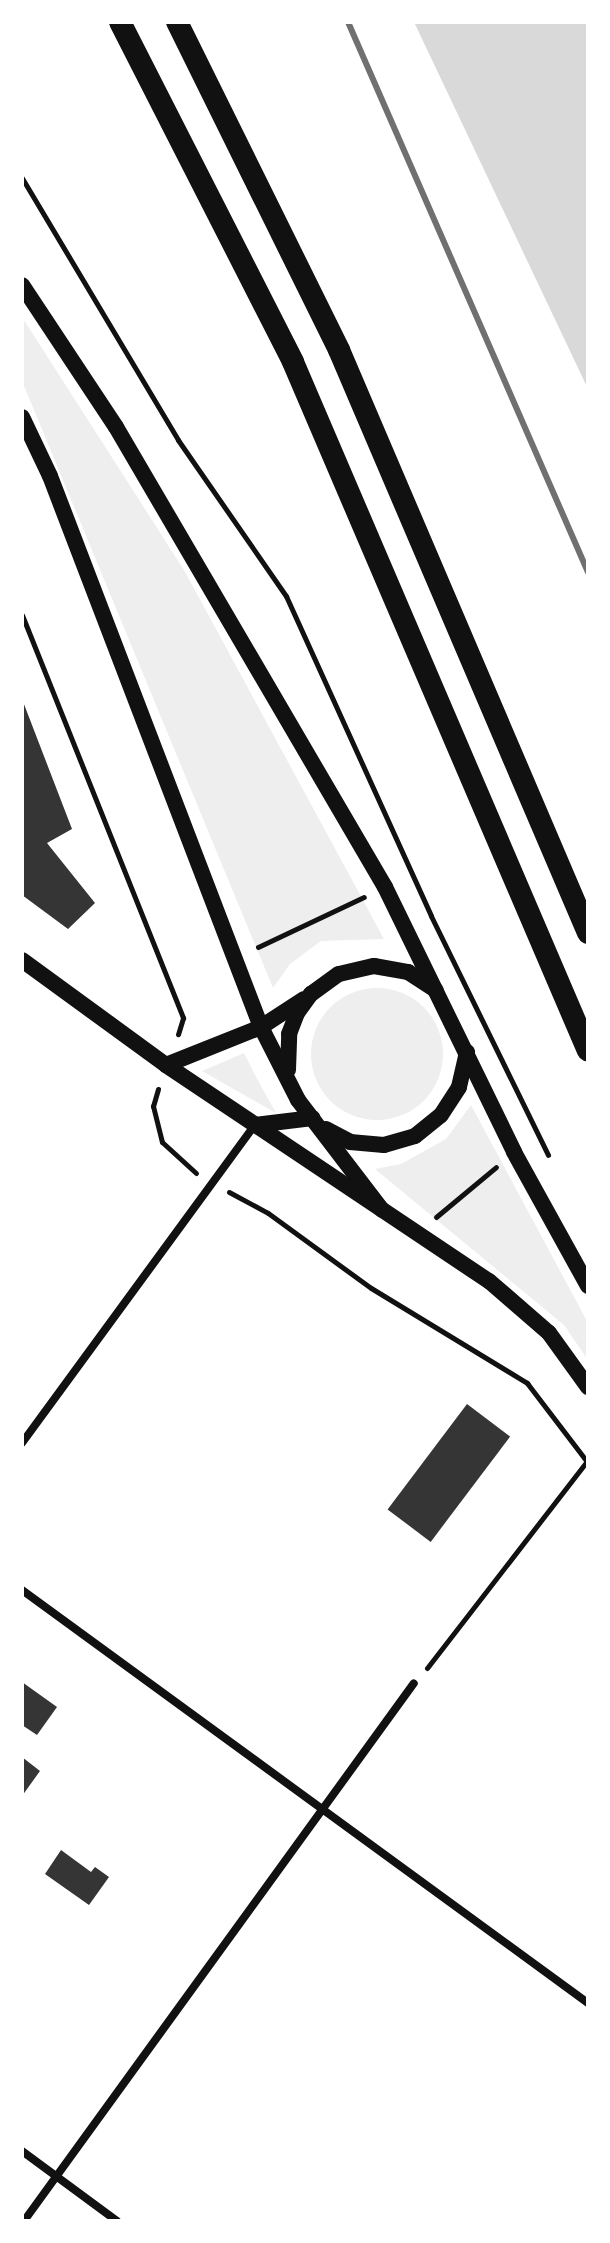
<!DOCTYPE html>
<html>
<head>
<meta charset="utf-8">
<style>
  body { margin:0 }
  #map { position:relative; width:610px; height:2243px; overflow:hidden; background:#fff; font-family:Commissioner,sans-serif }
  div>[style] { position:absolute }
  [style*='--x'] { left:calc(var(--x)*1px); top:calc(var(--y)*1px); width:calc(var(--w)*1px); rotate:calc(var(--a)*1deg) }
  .green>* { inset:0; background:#eee }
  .round { border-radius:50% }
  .water>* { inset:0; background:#d9d9d9 }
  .building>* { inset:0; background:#353535; transform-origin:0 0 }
  .path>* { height:5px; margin:-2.5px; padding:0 2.5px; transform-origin:2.5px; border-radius:2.5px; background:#111 }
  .minor>* { height:8px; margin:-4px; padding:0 4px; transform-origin:4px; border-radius:4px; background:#111 }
  .secondary>* { height:16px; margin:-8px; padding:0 8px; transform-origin:8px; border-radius:8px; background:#111 }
  .trunk>* { height:22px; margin:-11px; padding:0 11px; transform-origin:11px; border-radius:11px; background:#111 }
  .rail>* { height:6px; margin:-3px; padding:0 3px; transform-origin:3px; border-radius:3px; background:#707070 }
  span { translate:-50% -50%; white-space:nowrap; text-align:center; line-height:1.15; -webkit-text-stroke:6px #fff; paint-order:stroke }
  .frame { position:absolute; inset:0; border:24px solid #fff; pointer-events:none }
</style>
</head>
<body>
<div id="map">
  <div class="green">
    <i style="clip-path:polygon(22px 317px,184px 570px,384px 939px,321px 941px,290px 964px,273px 988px,22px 381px)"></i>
    <i class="round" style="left:311px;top:988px;width:132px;height:132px"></i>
    <i style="clip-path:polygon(244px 1053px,256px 1077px,276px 1113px,202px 1071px)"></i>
    <i style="clip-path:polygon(471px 1105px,588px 1323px,588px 1360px,564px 1325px,375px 1169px,401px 1164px,446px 1139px)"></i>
  </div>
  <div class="water">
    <i style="clip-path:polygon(414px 22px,588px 22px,588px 389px)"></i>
  </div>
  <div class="building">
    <i style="clip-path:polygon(22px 699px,72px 829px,47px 843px,95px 903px,68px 929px,22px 895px)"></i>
    <i style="left:467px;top:1404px;width:54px;height:132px;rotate:37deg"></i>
    <i style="clip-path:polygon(22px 1682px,57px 1707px,37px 1735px,22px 1725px)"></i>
    <i style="clip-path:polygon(22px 1757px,40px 1771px,22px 1796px)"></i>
    <i style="clip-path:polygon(61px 1850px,91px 1872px,95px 1867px,109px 1877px,89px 1905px,45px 1874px)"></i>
  </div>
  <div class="path">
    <i style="--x:22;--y:178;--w:305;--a:59.2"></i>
    <i style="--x:178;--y:440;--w:190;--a:55.3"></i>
    <i style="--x:286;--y:596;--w:351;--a:65.6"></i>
    <i style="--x:431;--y:916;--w:266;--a:63.9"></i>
    <i style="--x:22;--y:615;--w:434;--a:68.2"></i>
    <i style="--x:183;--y:1018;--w:17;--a:107"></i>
    <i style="--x:258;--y:947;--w:117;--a:-25.3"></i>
    <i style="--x:158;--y:1089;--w:18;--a:106"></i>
    <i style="--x:153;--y:1106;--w:37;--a:76"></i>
    <i style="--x:162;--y:1142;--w:46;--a:42.4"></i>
    <i style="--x:229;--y:1192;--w:44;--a:28.3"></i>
    <i style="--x:268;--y:1213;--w:127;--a:36.1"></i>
    <i style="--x:371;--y:1288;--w:183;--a:31.3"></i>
    <i style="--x:527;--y:1383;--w:101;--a:52.7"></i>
    <i style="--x:436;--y:1217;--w:78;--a:-39.8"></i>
    <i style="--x:427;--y:1668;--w:262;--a:-52.3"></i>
  </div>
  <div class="minor">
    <i style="--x:22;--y:1443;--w:394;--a:-53.8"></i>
    <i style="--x:22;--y:1590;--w:701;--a:36.12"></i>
    <i style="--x:22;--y:2151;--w:118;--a:36.4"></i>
    <i style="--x:24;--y:2221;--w:664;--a:-54.06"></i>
  </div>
  <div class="secondary">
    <i style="--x:22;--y:285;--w:170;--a:56.5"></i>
    <i style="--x:116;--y:427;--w:533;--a:59.68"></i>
    <i style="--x:385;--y:887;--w:295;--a:64"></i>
    <i style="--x:514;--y:1152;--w:153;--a:61.1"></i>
    <i style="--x:22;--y:417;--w:65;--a:64.6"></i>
    <i style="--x:50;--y:476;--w:590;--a:69.05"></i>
    <i style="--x:261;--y:1027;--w:82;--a:63.1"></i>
    <i style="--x:298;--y:1100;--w:138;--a:52.6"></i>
    <i style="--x:22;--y:960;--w:178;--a:36.1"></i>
    <i style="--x:166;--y:1065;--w:389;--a:33.8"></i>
    <i style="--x:489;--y:1281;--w:79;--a:40.9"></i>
    <i style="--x:549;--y:1333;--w:67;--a:54.2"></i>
    <i style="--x:166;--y:1065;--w:102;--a:-21.8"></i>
    <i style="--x:261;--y:1027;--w:51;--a:-33.1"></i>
    <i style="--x:288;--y:1070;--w:36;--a:-88"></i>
    <i style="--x:289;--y:1034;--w:22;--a:-69"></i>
    <i style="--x:297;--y:1013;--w:24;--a:-54"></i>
    <i style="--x:311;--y:994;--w:34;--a:-36"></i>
    <i style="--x:339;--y:974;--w:36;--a:-13"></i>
    <i style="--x:374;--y:966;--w:35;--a:10"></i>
    <i style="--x:408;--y:972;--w:33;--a:33"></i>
    <i style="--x:255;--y:1125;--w:58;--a:-6.9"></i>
    <i style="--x:326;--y:1129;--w:27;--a:28"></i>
    <i style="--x:350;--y:1142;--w:34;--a:5"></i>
    <i style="--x:384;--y:1145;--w:32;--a:-16"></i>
    <i style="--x:415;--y:1136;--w:33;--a:-39"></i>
    <i style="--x:441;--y:1115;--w:33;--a:-57"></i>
    <i style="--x:459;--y:1087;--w:36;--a:-77"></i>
  </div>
  <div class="trunk">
    <i style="--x:120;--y:22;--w:381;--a:63"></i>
    <i style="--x:293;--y:362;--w:749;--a:66.82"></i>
    <i style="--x:177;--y:22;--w:366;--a:63.7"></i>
    <i style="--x:339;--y:350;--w:634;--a:66.87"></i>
  </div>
  <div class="rail">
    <i style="--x:348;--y:22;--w:600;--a:66.43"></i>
  </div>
  <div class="frame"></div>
</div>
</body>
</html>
